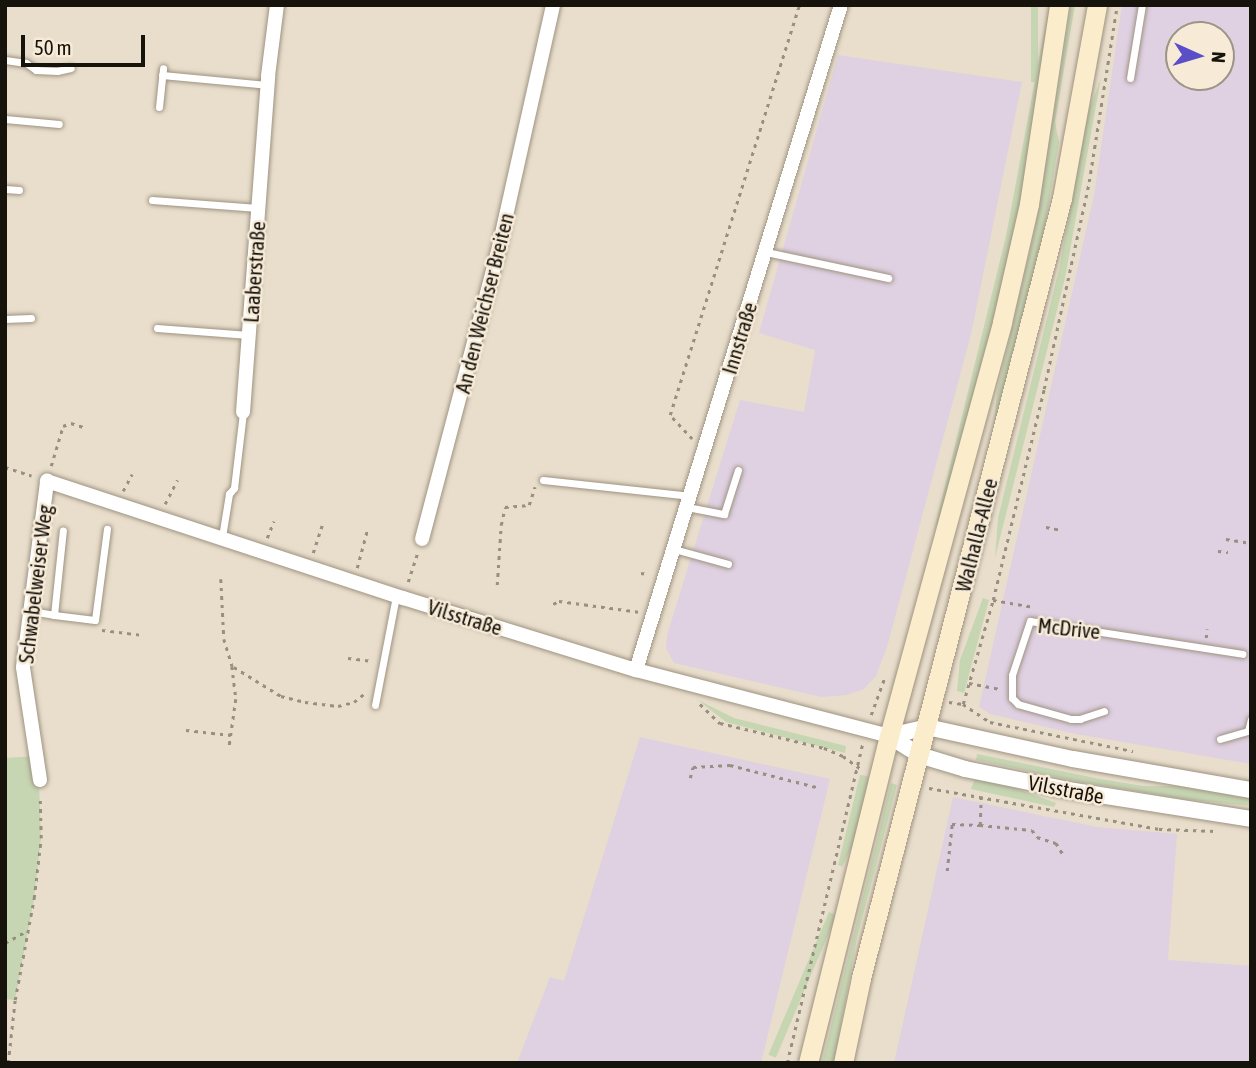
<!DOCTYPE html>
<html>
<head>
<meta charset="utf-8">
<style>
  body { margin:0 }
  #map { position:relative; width:1256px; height:1068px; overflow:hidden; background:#e9decb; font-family:"Asap Condensed",sans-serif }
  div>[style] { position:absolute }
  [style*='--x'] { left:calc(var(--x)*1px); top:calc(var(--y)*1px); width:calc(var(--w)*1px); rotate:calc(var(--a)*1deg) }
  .commercial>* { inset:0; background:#dfd0e2 }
  .green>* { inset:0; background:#c6d5b2; transform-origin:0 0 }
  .path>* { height:2.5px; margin-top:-1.25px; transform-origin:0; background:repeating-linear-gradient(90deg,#988f81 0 3.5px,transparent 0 8.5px) }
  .roads { filter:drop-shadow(0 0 2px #9e9382) drop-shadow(0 0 2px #9e9382) }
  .service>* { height:7px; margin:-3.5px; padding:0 3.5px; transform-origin:3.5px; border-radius:3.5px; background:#fff }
  .minor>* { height:14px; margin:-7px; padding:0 7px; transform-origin:7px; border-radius:7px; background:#fff }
  .tertiary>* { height:16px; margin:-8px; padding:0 8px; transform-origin:8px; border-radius:8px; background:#fff }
  .secondary>* { height:19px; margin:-9.5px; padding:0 9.5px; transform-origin:9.5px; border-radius:9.5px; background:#fbedcc }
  span { translate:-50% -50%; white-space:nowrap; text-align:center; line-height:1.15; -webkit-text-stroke:5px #f7ebd8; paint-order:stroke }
  .street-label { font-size:21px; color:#16120c }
  .frame { position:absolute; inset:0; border:7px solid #16120c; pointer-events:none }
  .north { position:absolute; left:1165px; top:21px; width:70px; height:70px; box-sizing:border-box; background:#f7ebd8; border:2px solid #9d9486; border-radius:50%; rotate:94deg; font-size:19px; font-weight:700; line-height:28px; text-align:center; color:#16120c }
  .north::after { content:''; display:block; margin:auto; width:24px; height:32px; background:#5b4fc8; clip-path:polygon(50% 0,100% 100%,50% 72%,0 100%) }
  .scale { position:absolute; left:21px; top:35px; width:124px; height:32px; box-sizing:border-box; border:4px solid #16120c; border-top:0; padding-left:9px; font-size:21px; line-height:24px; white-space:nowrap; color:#16120c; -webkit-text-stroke:5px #f7ebd8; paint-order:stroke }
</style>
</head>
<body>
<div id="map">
  <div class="commercial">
    <i style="clip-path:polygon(evenodd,1122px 5px,1251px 5px,1251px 764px,1076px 734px,990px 714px,979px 707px,1094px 195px,1122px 5px,1179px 35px,1221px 35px,1221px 77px,1179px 77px,1179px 35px)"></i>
    <i style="clip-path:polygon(838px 55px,1022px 82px,971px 334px,887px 647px,876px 676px,864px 689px,847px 695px,821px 697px,674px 663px,666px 648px,667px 635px,740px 400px,804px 412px,815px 350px,759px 333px)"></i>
    <i style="clip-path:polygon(640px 737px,830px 779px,761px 1063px,517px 1063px,550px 977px,564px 981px)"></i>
    <i style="clip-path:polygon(953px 797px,1097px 827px,1177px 834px,1168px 960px,1251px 966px,1251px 1063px,894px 1063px)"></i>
  </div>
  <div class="green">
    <i style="left:1031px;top:5px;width:7px;height:77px"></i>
    <i style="clip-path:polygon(1049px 5px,1054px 5px,1019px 208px,988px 351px,949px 496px,934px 531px,1006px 236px)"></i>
    <i style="clip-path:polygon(1071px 5px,1075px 5px,1055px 122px,1059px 142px,1038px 267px,993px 434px,997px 392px,1035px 229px)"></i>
    <i style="clip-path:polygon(1101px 78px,1065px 278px,995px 558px,998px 518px,1059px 269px,1088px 112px)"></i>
    <i style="clip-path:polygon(983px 598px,989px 600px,964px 693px,957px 691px,960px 660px)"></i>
    <i style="clip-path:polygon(698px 700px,734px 718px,846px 746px,845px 753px,726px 722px)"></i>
    <i style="clip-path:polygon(977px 754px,1100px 779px,1143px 786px,1177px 786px,1251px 799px,1251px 806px,1183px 799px,1076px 781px,976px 760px)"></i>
    <i style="clip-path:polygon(38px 756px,41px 838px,34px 899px,15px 1000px,5px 999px,5px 758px)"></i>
    <i style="clip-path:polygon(860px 775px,868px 776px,868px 784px,856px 839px,842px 867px,838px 865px)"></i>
    <i style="clip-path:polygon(975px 779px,1015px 788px,1056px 803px,1054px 807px,971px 789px)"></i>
    <i style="clip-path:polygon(891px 783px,897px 785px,857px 938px,834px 1063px,822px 1063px)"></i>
    <i style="left:829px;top:912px;width:8px;height:155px;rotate:23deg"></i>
  </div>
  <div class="path">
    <i style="--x:692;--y:439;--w:33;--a:-133"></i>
    <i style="--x:670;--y:415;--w:430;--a:-72.5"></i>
    <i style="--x:51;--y:466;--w:42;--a:-73.3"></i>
    <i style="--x:63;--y:426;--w:9;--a:-21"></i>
    <i style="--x:71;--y:423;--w:13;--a:18"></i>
    <i style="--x:5;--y:467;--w:28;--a:18"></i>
    <i style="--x:123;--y:491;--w:19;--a:-62"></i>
    <i style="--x:165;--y:504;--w:27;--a:-63"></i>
    <i style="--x:1046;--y:527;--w:15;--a:11"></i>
    <i style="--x:267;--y:538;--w:18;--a:-68"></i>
    <i style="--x:1226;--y:539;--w:25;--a:9"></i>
    <i style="--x:1218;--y:551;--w:10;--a:6"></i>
    <i style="--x:313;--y:553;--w:29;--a:-72"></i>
    <i style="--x:357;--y:568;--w:38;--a:-75"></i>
    <i style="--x:641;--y:573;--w:7;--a:8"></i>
    <i style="--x:221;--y:579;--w:60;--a:87.1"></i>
    <i style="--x:224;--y:639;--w:28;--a:73"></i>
    <i style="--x:232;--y:666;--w:33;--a:83"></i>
    <i style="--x:236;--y:699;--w:50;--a:98"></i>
    <i style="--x:408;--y:582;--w:32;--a:-72"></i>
    <i style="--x:497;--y:585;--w:60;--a:-86.2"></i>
    <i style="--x:501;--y:525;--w:18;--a:-77"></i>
    <i style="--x:505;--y:507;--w:24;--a:-5"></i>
    <i style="--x:529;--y:505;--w:19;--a:-72"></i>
    <i style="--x:993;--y:600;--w:42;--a:9.7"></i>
    <i style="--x:553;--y:604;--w:7;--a:-27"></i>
    <i style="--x:559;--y:601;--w:82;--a:7.7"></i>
    <i style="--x:102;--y:630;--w:38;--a:7"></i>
    <i style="--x:1206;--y:638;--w:9;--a:-84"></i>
    <i style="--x:348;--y:658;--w:25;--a:7"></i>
    <i style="--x:234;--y:667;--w:55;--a:31.7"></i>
    <i style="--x:281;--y:696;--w:25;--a:14"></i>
    <i style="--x:305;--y:702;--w:33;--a:7"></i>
    <i style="--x:338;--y:706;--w:16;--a:-14"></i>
    <i style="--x:354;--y:702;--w:14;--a:-39"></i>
    <i style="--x:969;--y:683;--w:33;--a:11"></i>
    <i style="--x:949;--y:702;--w:14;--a:8"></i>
    <i style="--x:963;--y:704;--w:32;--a:34"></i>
    <i style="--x:990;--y:722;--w:146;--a:11.5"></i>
    <i style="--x:700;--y:704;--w:28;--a:44"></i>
    <i style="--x:720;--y:723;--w:107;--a:13.5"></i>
    <i style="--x:824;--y:748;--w:21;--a:23"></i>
    <i style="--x:843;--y:756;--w:24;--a:36"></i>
    <i style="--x:963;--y:704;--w:108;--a:-73.9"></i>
    <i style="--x:993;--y:600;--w:217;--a:-76.4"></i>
    <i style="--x:1044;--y:389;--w:212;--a:-77.7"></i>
    <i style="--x:1089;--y:182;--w:179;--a:-81"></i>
    <i style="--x:871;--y:715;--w:38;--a:-70"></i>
    <i style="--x:186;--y:730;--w:45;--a:6.3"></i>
    <i style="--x:690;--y:778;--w:11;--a:-75"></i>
    <i style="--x:693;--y:767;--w:37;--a:-3"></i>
    <i style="--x:730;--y:765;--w:89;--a:14.3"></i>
    <i style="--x:929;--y:788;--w:234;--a:10.1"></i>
    <i style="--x:1159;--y:829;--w:57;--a:2"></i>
    <i style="--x:980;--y:825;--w:52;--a:5.5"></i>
    <i style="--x:1032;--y:830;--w:9;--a:54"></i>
    <i style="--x:1037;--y:837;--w:20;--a:18"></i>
    <i style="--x:1056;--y:843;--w:15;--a:58"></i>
    <i style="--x:947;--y:871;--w:47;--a:-83.9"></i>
    <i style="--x:952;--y:824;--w:28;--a:2"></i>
    <i style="--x:980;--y:825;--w:28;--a:-88"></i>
    <i style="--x:5;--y:943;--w:26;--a:-29"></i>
    <i style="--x:8;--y:1063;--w:63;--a:-83.7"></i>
    <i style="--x:15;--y:1000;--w:104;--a:-79.4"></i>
    <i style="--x:34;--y:898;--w:60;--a:-83.3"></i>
    <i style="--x:41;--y:838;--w:42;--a:-91.4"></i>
    <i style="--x:787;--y:1063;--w:327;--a:-76.7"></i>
  </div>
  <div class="roads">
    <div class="service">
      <i style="--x:5;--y:60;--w:21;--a:8"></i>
      <i style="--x:26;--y:63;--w:12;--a:35"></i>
      <i style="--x:36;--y:70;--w:21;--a:3"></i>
      <i style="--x:57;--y:71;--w:14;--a:-12"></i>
      <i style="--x:162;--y:75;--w:105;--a:5.4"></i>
      <i style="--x:1130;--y:78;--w:74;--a:-80.7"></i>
      <i style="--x:159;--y:107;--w:39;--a:-84"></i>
      <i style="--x:5;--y:119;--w:54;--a:5.3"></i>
      <i style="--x:5;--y:189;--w:14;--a:4"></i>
      <i style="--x:152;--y:200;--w:106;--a:4.3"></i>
      <i style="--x:766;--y:252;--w:125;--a:12"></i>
      <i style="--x:5;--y:319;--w:26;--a:-2"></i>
      <i style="--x:157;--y:328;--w:92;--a:4.4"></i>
      <i style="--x:543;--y:480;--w:149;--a:6.2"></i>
      <i style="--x:687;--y:507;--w:38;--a:11"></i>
      <i style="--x:724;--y:514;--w:46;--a:-72.3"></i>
      <i style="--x:222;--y:537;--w:44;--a:-80.8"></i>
      <i style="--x:229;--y:494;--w:8;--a:-50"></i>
      <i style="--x:234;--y:488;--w:76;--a:-83.2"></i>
      <i style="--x:674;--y:549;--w:56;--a:15.5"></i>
      <i style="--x:30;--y:611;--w:24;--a:9"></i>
      <i style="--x:54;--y:615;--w:85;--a:-84"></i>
      <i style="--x:54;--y:615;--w:41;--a:7"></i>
      <i style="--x:95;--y:620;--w:92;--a:-82.5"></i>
      <i style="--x:375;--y:705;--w:111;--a:-79.1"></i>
      <i style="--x:1104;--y:711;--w:25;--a:162"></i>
      <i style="--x:1080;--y:719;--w:9;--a:180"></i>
      <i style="--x:1071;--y:719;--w:55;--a:-164.2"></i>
      <i style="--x:1018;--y:704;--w:8;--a:-135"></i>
      <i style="--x:1012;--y:698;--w:23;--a:-90"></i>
      <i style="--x:1012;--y:675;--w:57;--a:-71.6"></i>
      <i style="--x:1030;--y:621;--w:215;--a:8.8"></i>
      <i style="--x:1220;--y:739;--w:29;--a:-16"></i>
      <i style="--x:1248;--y:731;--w:12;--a:-76"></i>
    </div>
    <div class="minor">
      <i style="--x:243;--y:412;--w:337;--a:-85.7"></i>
      <i style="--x:268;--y:76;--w:72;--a:-82.8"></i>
      <i style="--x:422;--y:539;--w:293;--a:-75.2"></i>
      <i style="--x:497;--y:256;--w:257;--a:-77.4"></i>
      <i style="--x:636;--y:670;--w:696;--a:-72.87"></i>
      <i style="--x:40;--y:780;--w:114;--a:-98.6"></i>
      <i style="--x:23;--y:667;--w:188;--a:-82.6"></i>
      <i style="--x:47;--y:481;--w:375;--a:18.2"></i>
      <i style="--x:403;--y:598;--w:244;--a:17.2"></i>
      <i style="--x:636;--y:670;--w:261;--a:14.6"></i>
    </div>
    <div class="tertiary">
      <i style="--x:889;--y:736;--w:36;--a:32"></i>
      <i style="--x:919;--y:755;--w:48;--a:16.9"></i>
      <i style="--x:965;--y:769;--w:105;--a:11.5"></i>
      <i style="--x:1068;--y:790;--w:185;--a:9"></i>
      <i style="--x:889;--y:736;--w:39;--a:-13"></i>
      <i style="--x:927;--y:727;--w:149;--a:12.4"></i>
      <i style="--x:1073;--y:759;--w:181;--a:9.9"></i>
    </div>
    <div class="secondary">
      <i style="--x:808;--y:1063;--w:337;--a:-76.1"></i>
      <i style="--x:889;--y:736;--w:429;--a:-74.7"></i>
      <i style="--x:1002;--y:322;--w:121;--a:-77.1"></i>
      <i style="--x:1029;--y:204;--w:201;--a:-81.4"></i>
      <i style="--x:843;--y:1063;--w:87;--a:-78"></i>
      <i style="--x:861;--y:978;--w:805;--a:-75.55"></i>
      <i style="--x:1062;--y:198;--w:196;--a:-79.7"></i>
    </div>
  </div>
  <div class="street-label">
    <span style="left:254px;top:272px;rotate:-86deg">Laaberstraße</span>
    <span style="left:484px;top:303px;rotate:-76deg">An den Weichser Breiten</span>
    <span style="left:739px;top:338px;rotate:-73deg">Innstraße</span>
    <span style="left:976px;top:535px;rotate:-76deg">Walhalla-Allee</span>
    <span style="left:35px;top:584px;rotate:-83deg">Schwabelweiser Weg</span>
    <span style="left:465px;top:617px;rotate:17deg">Vilsstraße</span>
    <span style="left:1069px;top:628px;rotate:6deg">McDrive</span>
    <span style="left:1066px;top:789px;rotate:11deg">Vilsstraße</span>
  </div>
  <div class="frame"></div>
  <div class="north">N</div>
  <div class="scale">50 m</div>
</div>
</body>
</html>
